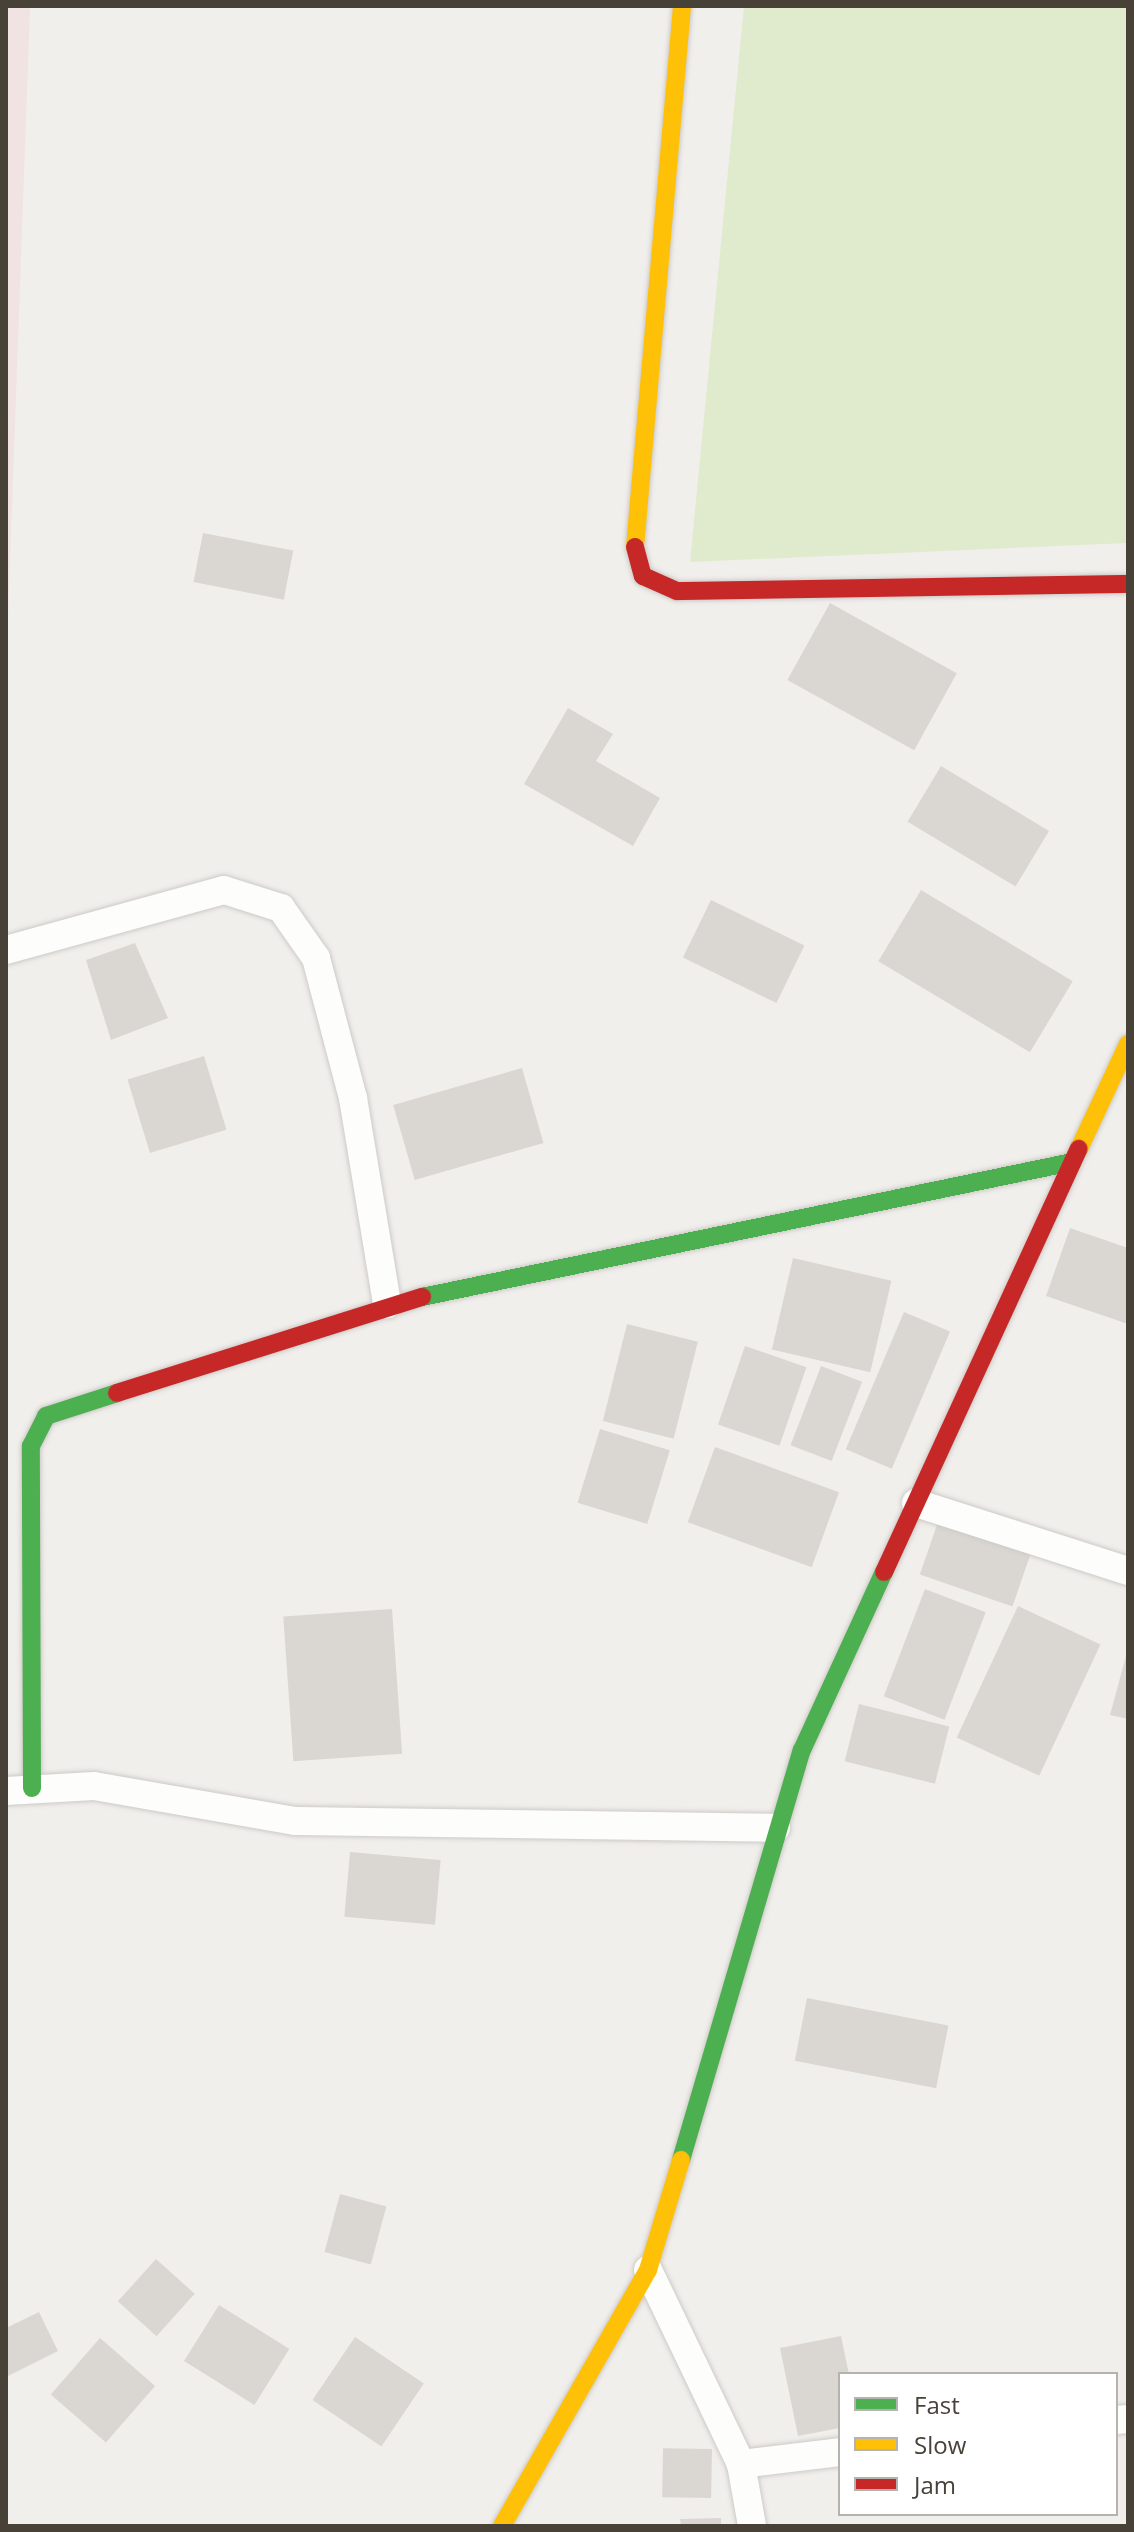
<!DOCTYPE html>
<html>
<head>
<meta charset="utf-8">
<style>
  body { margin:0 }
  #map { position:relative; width:1134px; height:2532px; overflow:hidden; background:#f1efec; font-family:"Open Sans",sans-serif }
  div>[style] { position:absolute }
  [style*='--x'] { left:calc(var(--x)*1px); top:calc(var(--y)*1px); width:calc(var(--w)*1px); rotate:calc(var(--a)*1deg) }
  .medical>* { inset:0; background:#f0e3e1 }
  .green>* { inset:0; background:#e0ebcd }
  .building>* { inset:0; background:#dad7d3; transform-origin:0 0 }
  .roads { filter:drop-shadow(0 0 2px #cdcac7) drop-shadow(0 0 2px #cdcac7) }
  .street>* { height:28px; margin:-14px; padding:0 14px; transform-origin:14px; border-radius:14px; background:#fdfdfc }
  .fast>* { height:18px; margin:-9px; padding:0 9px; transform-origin:9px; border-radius:9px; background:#4caf50 }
  .slow>* { height:18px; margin:-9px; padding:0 9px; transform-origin:9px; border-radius:9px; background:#ffc107 }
  .jam>* { height:18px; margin:-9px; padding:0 9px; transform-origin:9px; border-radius:9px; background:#c62828 }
  span { translate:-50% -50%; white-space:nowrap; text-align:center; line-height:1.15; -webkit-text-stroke:6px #fff; paint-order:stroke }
  .frame { position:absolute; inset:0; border:8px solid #484137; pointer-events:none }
  .legend { position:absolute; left:838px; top:2372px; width:280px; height:144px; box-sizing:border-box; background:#fff; border:2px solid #b6b3af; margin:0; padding:10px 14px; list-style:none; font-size:24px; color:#484137 }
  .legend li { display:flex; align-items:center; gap:16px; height:40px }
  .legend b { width:40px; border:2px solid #b6b3af }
</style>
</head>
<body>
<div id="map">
  <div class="medical">
    <i style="clip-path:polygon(6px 6px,30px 6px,6px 674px)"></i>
  </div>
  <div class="green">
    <i style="clip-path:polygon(744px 6px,1128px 6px,1128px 543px,690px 562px)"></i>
  </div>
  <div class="building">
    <i style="left:203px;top:533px;width:92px;height:50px;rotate:11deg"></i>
    <i style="left:830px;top:603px;width:145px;height:88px;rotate:29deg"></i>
    <i style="clip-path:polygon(568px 708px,613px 734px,596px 761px,660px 798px,633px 846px,524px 784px)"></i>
    <i style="left:941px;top:766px;width:126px;height:65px;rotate:31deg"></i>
    <i style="left:921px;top:890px;width:177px;height:83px;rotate:31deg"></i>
    <i style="left:711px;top:900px;width:104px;height:64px;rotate:26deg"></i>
    <i style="clip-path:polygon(135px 943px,168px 1018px,111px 1040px,86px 960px)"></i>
    <i style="left:204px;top:1056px;width:77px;height:80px;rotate:73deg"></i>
    <i style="left:522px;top:1068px;width:78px;height:134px;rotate:74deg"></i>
    <i style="clip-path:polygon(1070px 1228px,1128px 1248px,1128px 1324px,1046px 1296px)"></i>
    <i style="left:793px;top:1258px;width:101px;height:94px;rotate:13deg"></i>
    <i style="left:904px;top:1312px;width:50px;height:149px;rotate:23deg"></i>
    <i style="left:627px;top:1324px;width:73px;height:100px;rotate:14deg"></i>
    <i style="left:745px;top:1346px;width:65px;height:83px;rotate:19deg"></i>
    <i style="left:821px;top:1366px;width:44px;height:85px;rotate:21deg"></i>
    <i style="left:600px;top:1429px;width:73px;height:77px;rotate:17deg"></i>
    <i style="left:715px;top:1447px;width:132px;height:80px;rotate:20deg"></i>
    <i style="left:940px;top:1516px;width:98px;height:62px;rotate:19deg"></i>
    <i style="left:925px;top:1589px;width:65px;height:115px;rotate:21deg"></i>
    <i style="left:1018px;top:1606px;width:91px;height:145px;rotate:25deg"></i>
    <i style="left:392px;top:1609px;width:145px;height:109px;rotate:86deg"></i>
    <i style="clip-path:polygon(1127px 1652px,1128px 1652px,1128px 1719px,1110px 1715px)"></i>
    <i style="left:859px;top:1704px;width:93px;height:59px;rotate:14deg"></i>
    <i style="left:350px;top:1852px;width:91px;height:65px;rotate:5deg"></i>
    <i style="left:807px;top:1998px;width:144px;height:64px;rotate:11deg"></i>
    <i style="left:340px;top:2194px;width:48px;height:60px;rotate:15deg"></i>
    <i style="left:156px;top:2259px;width:52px;height:57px;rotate:42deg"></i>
    <i style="left:219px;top:2305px;width:83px;height:66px;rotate:32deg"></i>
    <i style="clip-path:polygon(39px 2312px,58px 2351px,6px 2377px,6px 2328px)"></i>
    <i style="clip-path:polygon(841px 2336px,849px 2374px,840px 2374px,840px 2428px,798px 2436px,780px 2348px)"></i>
    <i style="left:355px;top:2337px;width:83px;height:76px;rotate:34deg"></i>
    <i style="left:100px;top:2338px;width:73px;height:75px;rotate:41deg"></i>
    <i style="left:712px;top:2449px;width:49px;height:49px;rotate:91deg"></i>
    <i style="clip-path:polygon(721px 2518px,721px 2526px,681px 2526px,680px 2519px)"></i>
  </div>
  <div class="roads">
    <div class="street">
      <i style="--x:6;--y:950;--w:226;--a:-15.4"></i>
      <i style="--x:224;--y:890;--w:60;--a:17.5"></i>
      <i style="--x:281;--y:908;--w:61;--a:55"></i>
      <i style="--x:316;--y:958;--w:145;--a:75.2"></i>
      <i style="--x:353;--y:1098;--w:209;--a:80.6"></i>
      <i style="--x:916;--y:1503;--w:223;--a:17.8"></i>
      <i style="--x:6;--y:1791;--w:88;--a:-3.3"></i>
      <i style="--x:94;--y:1786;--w:204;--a:9.9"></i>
      <i style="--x:295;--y:1821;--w:481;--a:0.8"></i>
      <i style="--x:648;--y:2270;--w:215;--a:64.4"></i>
      <i style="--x:741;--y:2464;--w:63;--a:79.9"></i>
      <i style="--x:1116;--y:2420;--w:12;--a:-5"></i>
      <i style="--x:741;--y:2464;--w:100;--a:-6.9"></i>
    </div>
    <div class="fast">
      <i style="--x:422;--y:1297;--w:664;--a:-11.73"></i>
      <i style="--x:32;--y:1788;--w:342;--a:-90.2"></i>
      <i style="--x:31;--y:1446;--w:34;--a:-63"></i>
      <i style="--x:46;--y:1416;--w:75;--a:-17.9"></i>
      <i style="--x:681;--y:2160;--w:427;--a:-73.6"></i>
      <i style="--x:802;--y:1750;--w:196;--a:-65.3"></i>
    </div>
    <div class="slow">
      <i style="--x:635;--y:547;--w:543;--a:-85.03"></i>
      <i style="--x:1079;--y:1149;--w:116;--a:-65"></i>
      <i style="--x:502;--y:2526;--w:295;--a:-60.3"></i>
      <i style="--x:648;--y:2270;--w:115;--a:-73.3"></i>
    </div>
    <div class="jam">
      <i style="--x:635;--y:547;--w:30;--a:75"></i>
      <i style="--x:643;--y:576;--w:37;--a:24"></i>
      <i style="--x:677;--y:591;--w:451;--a:-0.9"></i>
      <i style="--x:117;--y:1393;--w:320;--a:-17.5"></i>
      <i style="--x:884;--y:1572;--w:466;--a:-65.3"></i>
    </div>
  </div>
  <div class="frame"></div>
  <ul class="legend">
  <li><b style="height:10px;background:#4caf50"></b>Fast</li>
  <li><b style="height:10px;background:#ffc107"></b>Slow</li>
  <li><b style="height:10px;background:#c62828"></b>Jam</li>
  </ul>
</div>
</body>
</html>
